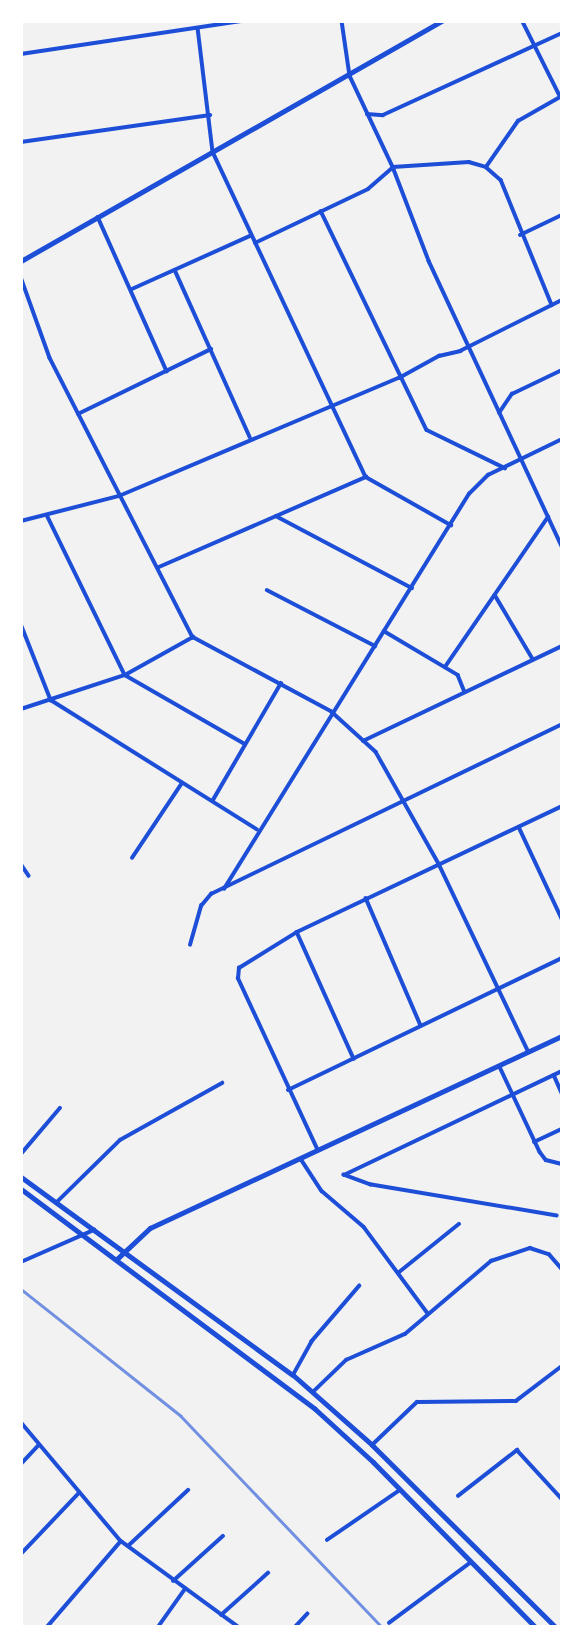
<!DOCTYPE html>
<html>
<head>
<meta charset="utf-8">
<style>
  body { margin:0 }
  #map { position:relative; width:583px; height:1648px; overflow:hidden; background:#f2f2f2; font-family:Ubuntu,sans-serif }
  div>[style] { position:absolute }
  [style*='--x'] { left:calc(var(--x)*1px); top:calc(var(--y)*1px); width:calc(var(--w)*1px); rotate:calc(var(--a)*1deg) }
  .minor>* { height:3.5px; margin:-1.75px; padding:0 1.75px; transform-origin:1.75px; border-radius:1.75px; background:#1d4ed8 }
  .tertiary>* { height:4.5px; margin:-2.25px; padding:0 2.25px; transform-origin:2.25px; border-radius:2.25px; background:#1d4ed8 }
  .primary>* { height:5px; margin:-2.5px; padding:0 2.5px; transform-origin:2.5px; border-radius:2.5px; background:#1d4ed8 }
  .rail>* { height:2.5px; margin:-1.25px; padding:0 1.25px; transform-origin:1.25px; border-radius:1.25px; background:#7290e2 }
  span { translate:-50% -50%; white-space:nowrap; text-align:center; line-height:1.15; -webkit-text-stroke:5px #fff; paint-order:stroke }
  .frame { position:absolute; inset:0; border:23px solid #fff; pointer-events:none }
</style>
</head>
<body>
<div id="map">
  <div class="minor">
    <i style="--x:342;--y:21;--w:56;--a:81.7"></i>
    <i style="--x:350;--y:76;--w:101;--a:64.7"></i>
    <i style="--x:393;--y:167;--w:101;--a:69"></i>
    <i style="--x:429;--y:261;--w:315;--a:65"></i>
    <i style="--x:198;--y:28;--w:125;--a:83.1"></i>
    <i style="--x:213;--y:152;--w:359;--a:64.8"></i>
    <i style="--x:366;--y:477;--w:98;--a:29.5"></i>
    <i style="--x:21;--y:54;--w:224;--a:-8.5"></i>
    <i style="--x:367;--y:114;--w:16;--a:4"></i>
    <i style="--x:383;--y:115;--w:197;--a:-24.6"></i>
    <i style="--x:21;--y:142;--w:191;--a:-8.1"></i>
    <i style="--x:486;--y:167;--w:56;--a:-55.2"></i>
    <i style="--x:518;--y:121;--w:48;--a:-29.7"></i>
    <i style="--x:560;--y:97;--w:85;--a:-116.6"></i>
    <i style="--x:321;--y:211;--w:243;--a:64.2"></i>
    <i style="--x:427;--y:430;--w:87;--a:26"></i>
    <i style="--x:98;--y:217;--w:169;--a:65.9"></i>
    <i style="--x:520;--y:235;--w:47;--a:-25.5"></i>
    <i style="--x:255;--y:243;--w:125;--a:-25.5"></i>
    <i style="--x:368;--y:189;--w:33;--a:-41"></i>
    <i style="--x:393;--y:167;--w:76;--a:-3.8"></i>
    <i style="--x:469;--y:162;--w:18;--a:16"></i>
    <i style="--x:486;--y:167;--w:20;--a:41"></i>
    <i style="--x:501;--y:180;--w:135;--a:67.8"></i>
    <i style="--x:175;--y:270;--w:183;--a:65.8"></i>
    <i style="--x:21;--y:277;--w:86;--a:70.3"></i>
    <i style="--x:50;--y:358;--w:314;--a:62.9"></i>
    <i style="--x:193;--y:637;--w:157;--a:28.2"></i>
    <i style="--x:331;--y:711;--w:61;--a:42.3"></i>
    <i style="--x:376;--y:752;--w:129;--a:60.6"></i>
    <i style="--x:439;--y:864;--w:207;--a:64.5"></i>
    <i style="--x:132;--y:289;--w:129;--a:-24.2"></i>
    <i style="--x:499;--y:413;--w:23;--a:-56"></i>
    <i style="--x:512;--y:394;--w:55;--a:-25.6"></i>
    <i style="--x:78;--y:414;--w:148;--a:-26"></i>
    <i style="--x:47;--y:515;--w:178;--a:64"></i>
    <i style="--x:125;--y:675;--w:138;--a:29.9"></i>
    <i style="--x:276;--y:516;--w:154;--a:27.9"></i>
    <i style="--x:21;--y:521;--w:101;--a:-14.3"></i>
    <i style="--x:119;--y:496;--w:304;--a:-22.9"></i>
    <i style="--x:399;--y:378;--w:46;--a:-28.8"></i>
    <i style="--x:439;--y:356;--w:22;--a:-13"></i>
    <i style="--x:460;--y:351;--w:114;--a:-26.6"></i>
    <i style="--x:159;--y:567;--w:226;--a:-23.5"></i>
    <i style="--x:267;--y:590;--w:122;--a:27.4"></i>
    <i style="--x:495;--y:595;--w:74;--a:59.3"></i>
    <i style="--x:21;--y:624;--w:82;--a:68.5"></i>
    <i style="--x:51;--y:700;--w:243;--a:32.1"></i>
    <i style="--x:384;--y:631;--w:86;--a:30.7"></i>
    <i style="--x:458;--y:675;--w:18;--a:68"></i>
    <i style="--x:445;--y:667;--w:182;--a:-55.5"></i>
    <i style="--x:21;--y:709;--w:109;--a:-18.1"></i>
    <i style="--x:125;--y:675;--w:78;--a:-29.2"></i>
    <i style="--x:363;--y:741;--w:221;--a:-25.5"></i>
    <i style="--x:213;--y:800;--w:135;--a:-59.8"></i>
    <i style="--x:519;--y:827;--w:102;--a:64.9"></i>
    <i style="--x:132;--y:858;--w:90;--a:-56.3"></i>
    <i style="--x:21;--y:864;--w:14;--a:56"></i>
    <i style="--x:224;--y:889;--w:465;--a:-58.2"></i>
    <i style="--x:469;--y:494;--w:27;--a:-45"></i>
    <i style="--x:488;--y:475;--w:82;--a:-25.9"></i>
    <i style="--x:366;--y:898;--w:139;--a:66.7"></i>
    <i style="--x:297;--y:932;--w:139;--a:65.8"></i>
    <i style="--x:190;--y:945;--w:41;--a:-74.2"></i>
    <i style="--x:201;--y:906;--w:16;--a:-50"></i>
    <i style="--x:211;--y:894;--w:390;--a:-25.8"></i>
    <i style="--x:500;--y:1067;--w:94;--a:64.8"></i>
    <i style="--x:540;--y:1152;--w:10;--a:53"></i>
    <i style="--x:546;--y:1160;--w:16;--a:14"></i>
    <i style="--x:554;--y:1075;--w:20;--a:66"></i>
    <i style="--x:288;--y:1090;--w:304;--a:-25.7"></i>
    <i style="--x:534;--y:1142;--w:31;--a:-25"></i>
    <i style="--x:318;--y:1151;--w:190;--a:-114.9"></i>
    <i style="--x:238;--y:979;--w:11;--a:-85"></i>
    <i style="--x:239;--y:968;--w:68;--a:-31.8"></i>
    <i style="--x:297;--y:932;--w:293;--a:-25.4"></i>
    <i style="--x:21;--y:1154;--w:60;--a:-49.7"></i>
    <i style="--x:301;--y:1159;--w:38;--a:57"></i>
    <i style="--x:322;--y:1191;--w:55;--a:40.6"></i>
    <i style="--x:364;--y:1227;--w:106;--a:53.5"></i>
    <i style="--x:57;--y:1202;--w:88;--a:-44.5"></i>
    <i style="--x:120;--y:1140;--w:117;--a:-29.2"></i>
    <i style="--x:557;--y:1216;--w:189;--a:-170.5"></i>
    <i style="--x:371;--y:1185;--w:29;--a:-160"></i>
    <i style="--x:344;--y:1175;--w:242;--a:-25.5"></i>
    <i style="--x:21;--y:1262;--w:80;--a:-23.7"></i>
    <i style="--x:398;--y:1273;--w:78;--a:-38.8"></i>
    <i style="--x:293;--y:1375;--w:38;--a:-61"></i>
    <i style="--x:311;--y:1342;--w:74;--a:-49.4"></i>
    <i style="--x:313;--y:1392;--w:46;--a:-44.1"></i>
    <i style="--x:346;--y:1360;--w:64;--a:-23.8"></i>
    <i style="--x:405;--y:1334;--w:113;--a:-40.3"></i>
    <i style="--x:491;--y:1261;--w:41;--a:-18.4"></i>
    <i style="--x:530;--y:1248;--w:20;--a:18"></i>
    <i style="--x:549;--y:1254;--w:20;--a:49"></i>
    <i style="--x:21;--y:1422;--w:155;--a:50"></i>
    <i style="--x:121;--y:1541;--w:146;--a:36.1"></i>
    <i style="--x:372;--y:1445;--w:62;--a:-43.7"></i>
    <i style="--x:417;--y:1402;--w:99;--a:-0.6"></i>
    <i style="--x:516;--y:1401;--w:58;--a:-37.3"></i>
    <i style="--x:21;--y:1464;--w:26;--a:-47"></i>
    <i style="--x:458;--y:1496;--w:75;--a:-37.9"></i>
    <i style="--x:517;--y:1450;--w:67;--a:47.4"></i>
    <i style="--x:327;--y:1540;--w:88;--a:-34.4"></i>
    <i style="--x:128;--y:1546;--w:82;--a:-43"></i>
    <i style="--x:21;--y:1554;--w:83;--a:-46.5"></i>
    <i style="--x:173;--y:1581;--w:67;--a:-42"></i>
    <i style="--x:221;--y:1615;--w:63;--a:-41.8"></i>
    <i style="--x:389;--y:1623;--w:102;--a:-36.6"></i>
    <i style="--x:47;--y:1627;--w:113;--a:-49.3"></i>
    <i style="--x:158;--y:1627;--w:47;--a:-54.6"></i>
    <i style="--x:295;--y:1627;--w:18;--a:-47"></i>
  </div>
  <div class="tertiary">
    <i style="--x:21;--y:261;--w:484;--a:-29.7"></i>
    <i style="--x:117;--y:1259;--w:45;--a:-43.2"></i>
    <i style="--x:150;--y:1228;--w:455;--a:-25"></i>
  </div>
  <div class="primary">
    <i style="--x:21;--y:1177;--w:336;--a:36.1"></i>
    <i style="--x:293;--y:1375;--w:106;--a:41.5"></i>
    <i style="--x:372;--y:1445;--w:258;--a:44.8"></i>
    <i style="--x:21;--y:1189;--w:367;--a:36.8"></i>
    <i style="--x:315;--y:1409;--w:79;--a:42.4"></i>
    <i style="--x:373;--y:1462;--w:231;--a:45.5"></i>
  </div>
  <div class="rail">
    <i style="--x:21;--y:1289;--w:204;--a:38.4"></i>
    <i style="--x:181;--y:1416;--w:291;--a:46.4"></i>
  </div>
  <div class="frame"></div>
</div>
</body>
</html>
